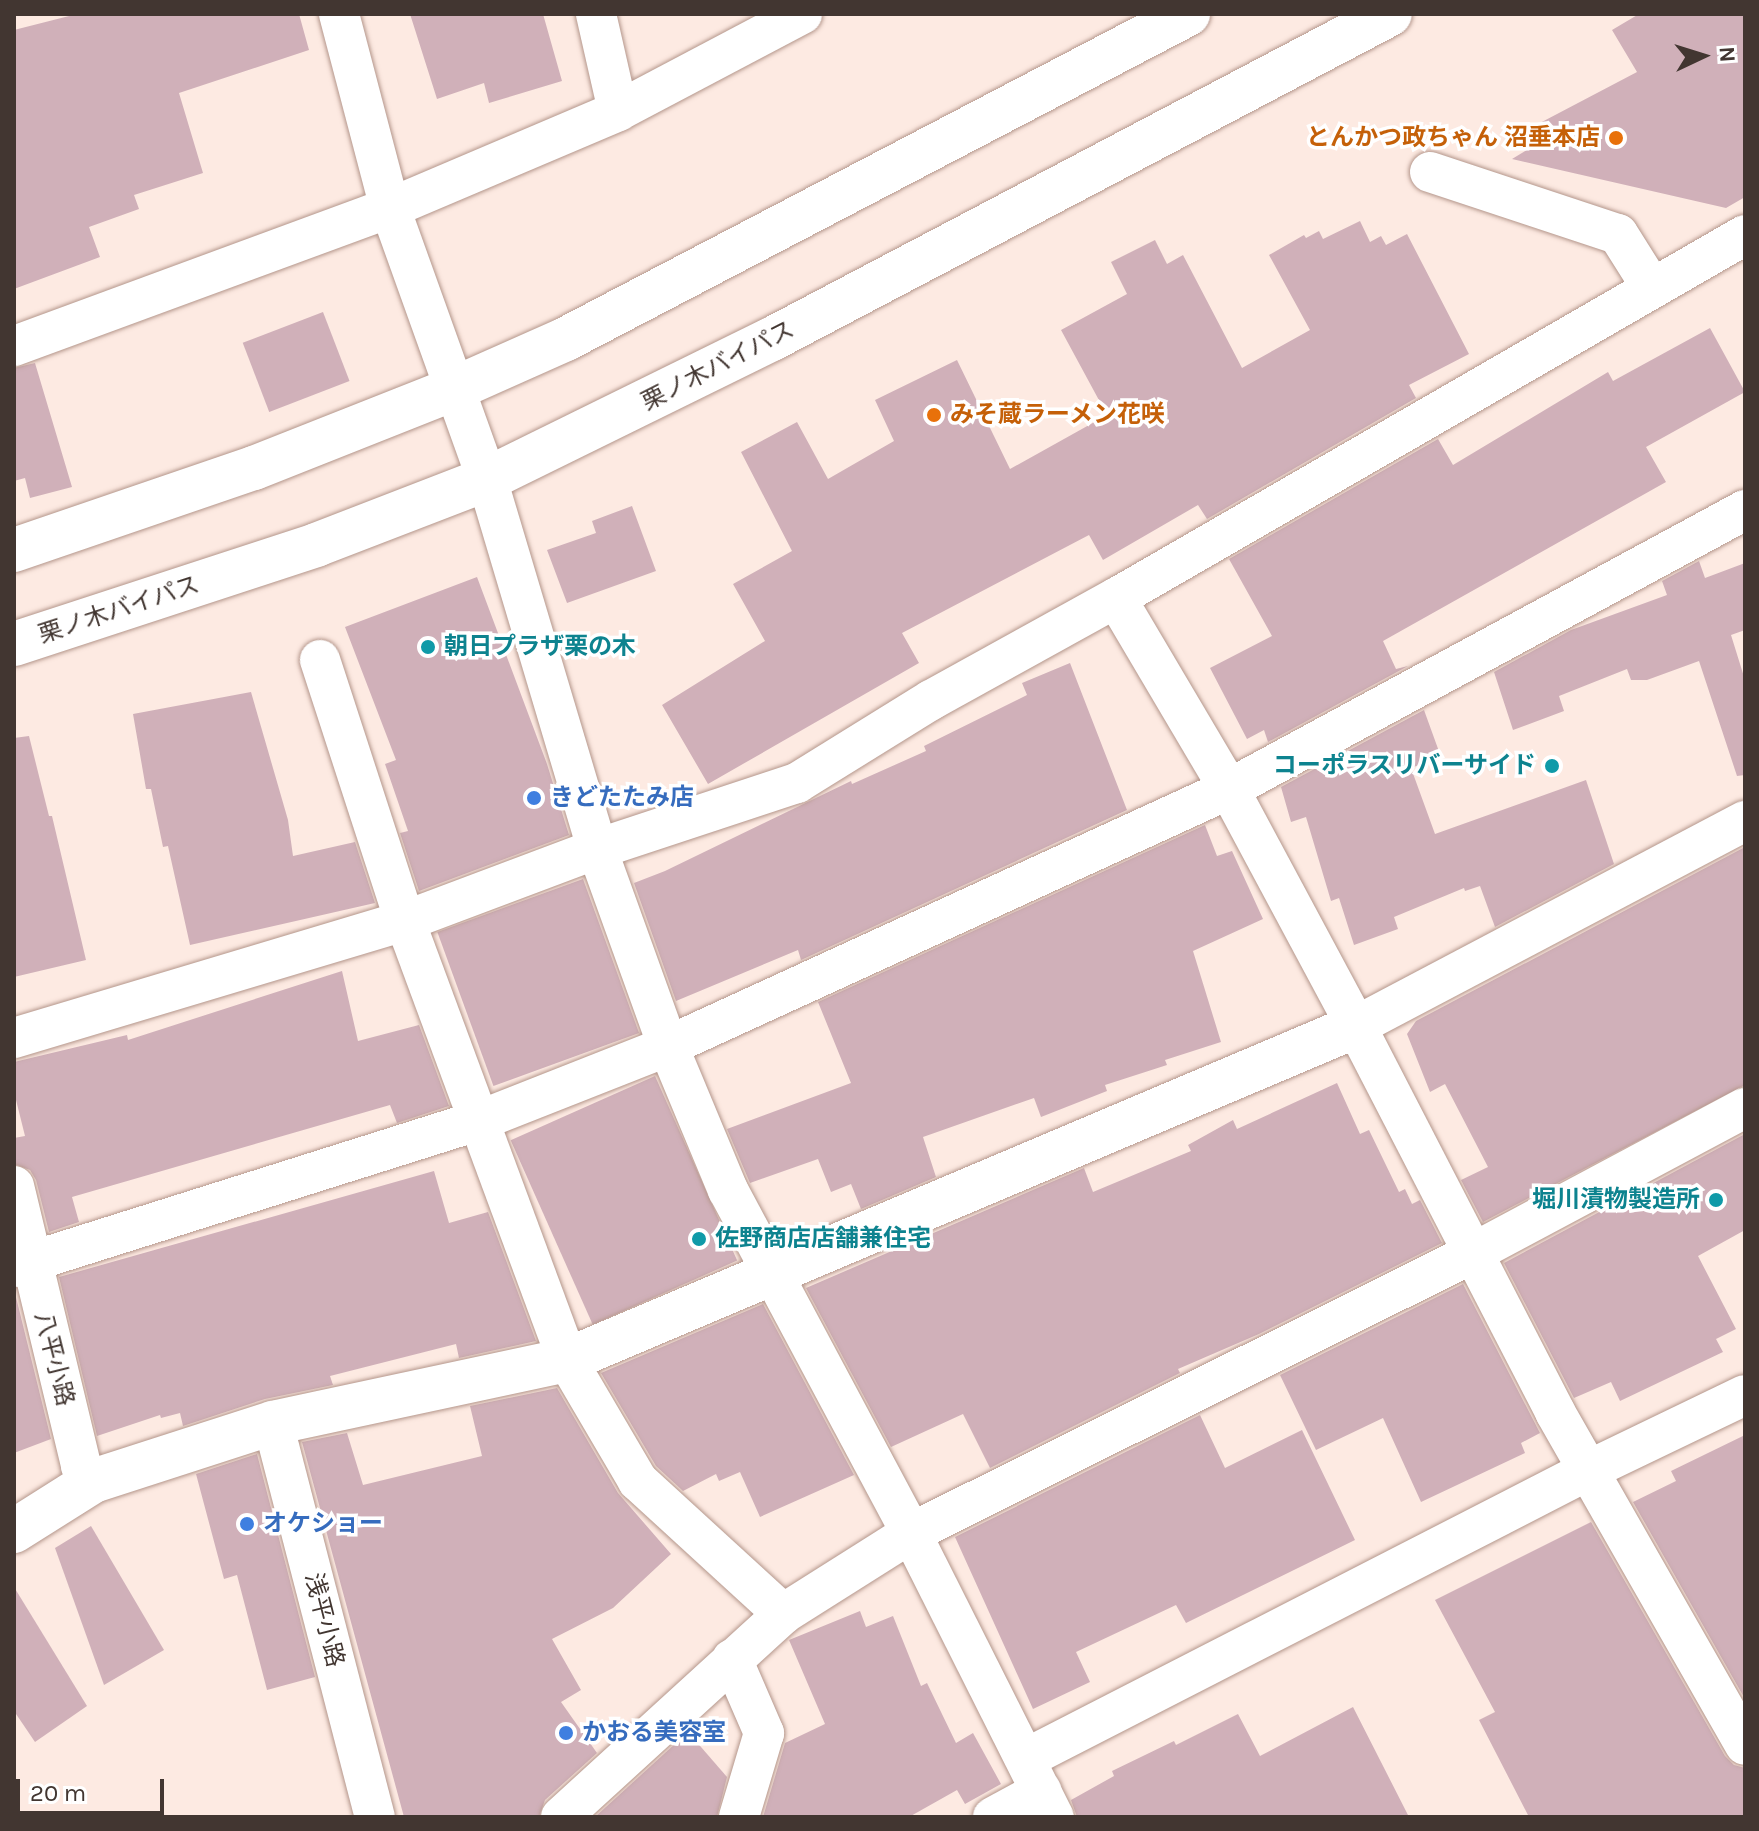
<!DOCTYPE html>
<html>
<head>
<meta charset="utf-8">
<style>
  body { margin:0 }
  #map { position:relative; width:1759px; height:1831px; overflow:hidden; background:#fdeae2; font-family:Karla,"Noto Sans JP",sans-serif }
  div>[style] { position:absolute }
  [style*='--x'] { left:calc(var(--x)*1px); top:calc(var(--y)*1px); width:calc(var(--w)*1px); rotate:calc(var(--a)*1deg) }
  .building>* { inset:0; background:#d0b0b9; transform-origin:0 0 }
  .roads { filter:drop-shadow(0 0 2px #b4968b) drop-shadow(0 0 2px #b4968b) }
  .street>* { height:40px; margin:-20px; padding:0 20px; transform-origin:20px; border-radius:20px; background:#fff }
  .secondary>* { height:44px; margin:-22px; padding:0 22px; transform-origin:22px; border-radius:22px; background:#fff }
  .dots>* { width:22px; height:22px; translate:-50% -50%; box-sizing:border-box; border:4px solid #fff; border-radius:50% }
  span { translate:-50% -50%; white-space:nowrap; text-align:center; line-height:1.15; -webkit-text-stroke:7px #fff; paint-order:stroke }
  .food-label { font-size:24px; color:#c56008; font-weight:700 }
  .right { translate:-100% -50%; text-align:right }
  .left { translate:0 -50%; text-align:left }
  .street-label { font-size:24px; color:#423631 }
  .culture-label { font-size:24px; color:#0d838f; font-weight:700 }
  .shop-label { font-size:24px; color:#366cbe; font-weight:700 }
  .frame { position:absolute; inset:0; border:16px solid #423631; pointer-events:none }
  .north { position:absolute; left:1663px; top:16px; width:80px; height:80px; -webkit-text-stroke:6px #fff; paint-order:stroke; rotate:86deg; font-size:22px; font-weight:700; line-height:32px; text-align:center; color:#423631 }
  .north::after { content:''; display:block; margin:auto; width:28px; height:36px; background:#423631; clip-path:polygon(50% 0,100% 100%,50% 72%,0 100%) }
  .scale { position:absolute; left:16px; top:1779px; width:148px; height:36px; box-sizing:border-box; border:4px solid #423631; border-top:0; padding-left:10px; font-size:24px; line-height:28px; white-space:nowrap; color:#423631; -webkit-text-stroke:6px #fff; paint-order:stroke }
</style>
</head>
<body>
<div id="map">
  <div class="building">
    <i style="clip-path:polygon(77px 14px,299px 14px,309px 50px,179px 93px,203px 173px,134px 195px,139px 209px,89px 227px,100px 257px,14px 289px,14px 30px)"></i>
    <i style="clip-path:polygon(410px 14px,543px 14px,562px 81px,489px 103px,484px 83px,437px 99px)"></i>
    <i style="clip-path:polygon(1639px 14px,1745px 14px,1745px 197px,1726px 208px,1512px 159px,1547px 138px,1538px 124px,1637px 72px,1612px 30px)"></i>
    <i style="clip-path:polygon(1360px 221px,1370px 242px,1381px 236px,1386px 245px,1407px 234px,1469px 354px,1409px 385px,1416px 398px,1207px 519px,1198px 505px,1103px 560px,1089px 535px,902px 633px,919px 663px,708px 784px,662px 705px,765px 641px,733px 584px,792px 551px,741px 452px,797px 422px,828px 479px,894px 441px,875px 400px,957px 360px,1010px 469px,1107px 415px,1061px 330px,1127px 294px,1111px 262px,1155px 240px,1167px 264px,1183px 255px,1242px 368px,1310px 330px,1269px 255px,1304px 235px,1306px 238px,1319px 231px,1323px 239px)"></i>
    <i style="left:323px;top:312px;width:74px;height:86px;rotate:69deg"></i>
    <i style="clip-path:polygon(1710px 328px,1745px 392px,1646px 447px,1666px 482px,1383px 641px,1396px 669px,1408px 666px,1268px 742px,1264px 730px,1247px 739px,1210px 668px,1272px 636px,1229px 559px,1438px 439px,1453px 465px,1608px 372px,1613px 381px)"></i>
    <i style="clip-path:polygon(35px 363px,72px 487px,30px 498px,25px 478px,14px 481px,14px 368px)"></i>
    <i style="clip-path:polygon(632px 506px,656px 571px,567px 603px,547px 550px,596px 533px,592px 521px)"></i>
    <i style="clip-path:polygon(1699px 561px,1705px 578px,1745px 563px,1745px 630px,1731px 635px,1745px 680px,1745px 775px,1737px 776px,1699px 661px,1647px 680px,1631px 680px,1627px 669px,1559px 696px,1564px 711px,1513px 730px,1494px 672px,1571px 630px,1667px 595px,1662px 581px)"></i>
    <i style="clip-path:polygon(477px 577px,547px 764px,569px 835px,419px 891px,400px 833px,408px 831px,385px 764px,396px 760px,345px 627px)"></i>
    <i style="clip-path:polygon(1070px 663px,1127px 810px,801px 960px,798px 950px,676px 1001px,634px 883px,665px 871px,851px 781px,852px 784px,926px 751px,924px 746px,1027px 695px,1022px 683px)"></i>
    <i style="clip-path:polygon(251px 692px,288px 820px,293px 856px,355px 842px,375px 903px,190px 945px,168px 846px,163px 847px,151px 789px,146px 789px,133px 714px)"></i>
    <i style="clip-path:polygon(1424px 710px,1441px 757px,1411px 768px,1435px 834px,1586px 780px,1614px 864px,1495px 927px,1480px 886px,1465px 891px,1464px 888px,1394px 917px,1398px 929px,1354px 945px,1339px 898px,1331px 901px,1306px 817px,1291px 822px,1281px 787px)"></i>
    <i style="clip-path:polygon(29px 736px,49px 816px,52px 816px,86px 960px,14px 977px,14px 738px)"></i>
    <i style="clip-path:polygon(1205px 825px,1217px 856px,1232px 851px,1263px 919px,1193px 951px,1221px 1042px,1165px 1060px,1167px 1065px,1105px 1085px,1107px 1091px,1041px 1117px,1034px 1098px,923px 1137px,936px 1177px,861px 1209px,851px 1184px,831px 1192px,818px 1159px,750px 1183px,727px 1129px,851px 1083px,818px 1002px)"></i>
    <i style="clip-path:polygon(1745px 847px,1745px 1085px,1483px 1222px,1461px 1180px,1488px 1167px,1445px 1084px,1430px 1092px,1407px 1034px,1416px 1021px)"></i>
    <i style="left:583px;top:879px;width:164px;height:155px;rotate:70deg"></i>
    <i style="clip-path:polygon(342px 971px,358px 1041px,419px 1025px,449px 1106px,397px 1123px,390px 1105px,72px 1197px,79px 1222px,49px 1232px,36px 1180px,30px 1170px,14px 1164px,14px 1138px,25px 1136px,14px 1092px,14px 1062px,127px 1035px,128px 1040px)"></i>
    <i style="left:655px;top:1076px;width:202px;height:158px;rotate:66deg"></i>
    <i style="clip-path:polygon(1337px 1083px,1360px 1134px,1369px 1130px,1399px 1192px,1405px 1189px,1412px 1204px,1420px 1200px,1442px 1243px,1259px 1334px,1178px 1369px,1180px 1373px,990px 1468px,963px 1414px,891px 1447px,806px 1288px,1084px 1168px,1093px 1192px,1191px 1151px,1188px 1145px,1233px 1120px,1237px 1129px)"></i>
    <i style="clip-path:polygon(1745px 1134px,1745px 1230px,1698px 1256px,1736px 1329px,1716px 1339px,1723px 1352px,1620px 1401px,1611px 1382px,1574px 1398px,1504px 1263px)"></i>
    <i style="clip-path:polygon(434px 1171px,449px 1223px,488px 1212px,536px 1341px,459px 1358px,456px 1344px,330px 1376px,333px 1385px,265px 1399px,183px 1426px,180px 1413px,161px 1418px,160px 1415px,97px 1436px,59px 1277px)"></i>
    <i style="clip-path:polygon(1463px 1284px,1540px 1433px,1521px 1443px,1525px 1453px,1421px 1502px,1383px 1418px,1316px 1450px,1280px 1375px)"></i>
    <i style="clip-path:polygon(14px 1289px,51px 1439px,14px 1453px)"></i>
    <i style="clip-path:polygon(763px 1304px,854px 1475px,760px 1517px,740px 1472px,719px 1481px,716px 1474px,683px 1491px,656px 1466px,601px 1373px)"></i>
    <i style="clip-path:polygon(557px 1388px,618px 1493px,671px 1554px,613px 1608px,552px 1639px,581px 1690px,561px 1702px,597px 1753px,545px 1800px,539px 1817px,404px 1817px,302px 1442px,347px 1433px,363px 1485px,482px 1456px,470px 1406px)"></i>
    <i style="clip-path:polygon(1200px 1415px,1225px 1468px,1302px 1430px,1355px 1540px,1186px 1623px,1176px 1605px,1076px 1652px,1090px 1682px,1033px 1709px,955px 1537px)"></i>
    <i style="clip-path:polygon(1745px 1435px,1745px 1699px,1633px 1502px,1676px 1481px,1671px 1471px)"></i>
    <i style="clip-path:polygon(257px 1454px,315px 1677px,267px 1690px,237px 1575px,224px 1579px,196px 1474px)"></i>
    <i style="clip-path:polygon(1591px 1522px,1725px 1756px,1734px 1765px,1745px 1768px,1745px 1817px,1529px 1817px,1479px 1720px,1495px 1712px,1435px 1600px)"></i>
    <i style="clip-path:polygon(91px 1526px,164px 1650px,104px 1685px,55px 1548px)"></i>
    <i style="clip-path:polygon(14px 1587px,87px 1706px,35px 1742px,14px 1711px)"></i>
    <i style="clip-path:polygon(860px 1611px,866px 1627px,893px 1616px,921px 1686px,927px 1683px,956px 1743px,973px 1733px,1001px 1784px,965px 1804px,957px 1790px,909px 1817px,763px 1817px,785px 1743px,825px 1724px,789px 1640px)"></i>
    <i style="clip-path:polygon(1353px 1707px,1409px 1817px,1077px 1817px,1071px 1800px,1114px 1776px,1112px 1771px,1174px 1741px,1176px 1745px,1238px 1714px,1260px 1756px)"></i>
    <i style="clip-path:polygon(688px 1732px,727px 1777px,717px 1817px,595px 1817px)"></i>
  </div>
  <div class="roads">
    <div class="street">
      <i style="--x:339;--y:14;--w:201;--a:75.3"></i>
      <i style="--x:390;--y:208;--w:288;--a:70.3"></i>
      <i style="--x:487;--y:479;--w:386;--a:73.4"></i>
      <i style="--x:597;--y:849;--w:209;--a:70.2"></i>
      <i style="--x:668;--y:1046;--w:156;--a:67.4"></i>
      <i style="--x:728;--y:1190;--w:389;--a:61.9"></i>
      <i style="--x:911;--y:1533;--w:318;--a:63.3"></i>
      <i style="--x:596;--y:14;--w:99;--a:77.2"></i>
      <i style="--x:1430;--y:172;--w:198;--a:18.3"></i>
      <i style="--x:1618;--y:234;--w:64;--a:57.8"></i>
      <i style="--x:14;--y:346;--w:401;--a:-20.2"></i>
      <i style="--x:390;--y:208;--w:248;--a:-23"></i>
      <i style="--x:618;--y:111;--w:208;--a:-27.8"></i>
      <i style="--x:1116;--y:598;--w:222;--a:59.4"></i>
      <i style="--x:1229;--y:789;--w:269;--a:61.8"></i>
      <i style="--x:1356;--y:1026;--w:434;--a:62.7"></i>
      <i style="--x:1555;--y:1412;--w:383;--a:60.3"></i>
      <i style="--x:320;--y:660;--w:274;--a:72"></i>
      <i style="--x:405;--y:921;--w:468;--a:69.7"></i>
      <i style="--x:567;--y:1360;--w:140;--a:59.6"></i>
      <i style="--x:638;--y:1481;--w:197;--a:42.5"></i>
      <i style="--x:1356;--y:1026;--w:440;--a:-27.8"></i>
      <i style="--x:14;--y:1038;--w:408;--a:-16.7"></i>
      <i style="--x:405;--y:921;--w:205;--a:-20.6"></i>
      <i style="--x:597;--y:849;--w:211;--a:-18.3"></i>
      <i style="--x:797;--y:783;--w:158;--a:-31.8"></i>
      <i style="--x:931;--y:700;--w:211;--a:-28.9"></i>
      <i style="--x:1116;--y:598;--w:726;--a:-29.99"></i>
      <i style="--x:14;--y:1186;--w:288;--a:76.5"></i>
      <i style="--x:81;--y:1466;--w:19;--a:51"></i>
      <i style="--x:14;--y:1267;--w:486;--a:-17.5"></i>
      <i style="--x:478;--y:1121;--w:204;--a:-21.5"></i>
      <i style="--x:668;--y:1046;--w:617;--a:-24.61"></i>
      <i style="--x:1229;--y:789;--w:587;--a:-28.4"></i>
      <i style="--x:273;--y:1423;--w:407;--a:75.5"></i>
      <i style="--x:732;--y:1659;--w:81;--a:66.6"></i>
      <i style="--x:764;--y:1733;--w:88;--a:106.6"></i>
      <i style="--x:1027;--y:1758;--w:629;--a:-27.14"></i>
      <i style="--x:1587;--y:1471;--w:175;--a:-25.7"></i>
      <i style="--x:561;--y:1817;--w:301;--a:-42.4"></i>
      <i style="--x:783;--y:1614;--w:151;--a:-32.3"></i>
      <i style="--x:911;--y:1533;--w:628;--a:-26.48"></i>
      <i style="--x:1473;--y:1253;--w:308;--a:-28.1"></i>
      <i style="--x:993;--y:1817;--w:55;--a:-28.4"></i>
    </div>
    <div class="secondary">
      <i style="--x:14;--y:550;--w:254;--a:-18.9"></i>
      <i style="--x:254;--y:468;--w:217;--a:-21.6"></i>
      <i style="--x:456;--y:388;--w:120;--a:-24"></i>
      <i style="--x:566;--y:339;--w:702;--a:-27.59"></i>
      <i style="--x:14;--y:644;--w:318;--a:-18.1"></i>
      <i style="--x:316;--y:545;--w:183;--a:-21.1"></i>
      <i style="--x:487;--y:479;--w:318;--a:-26.2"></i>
      <i style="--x:772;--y:339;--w:698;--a:-27.74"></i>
      <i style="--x:14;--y:1531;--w:93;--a:-32.3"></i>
      <i style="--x:93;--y:1481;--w:189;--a:-17.9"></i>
      <i style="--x:273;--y:1423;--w:301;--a:-12.1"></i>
      <i style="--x:567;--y:1360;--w:857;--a:-22.94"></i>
    </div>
  </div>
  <div class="dots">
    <i style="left:1616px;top:138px;background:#e8710a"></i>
    <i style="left:934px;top:415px;background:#e8710a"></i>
    <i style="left:428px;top:647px;background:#0f9aa8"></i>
    <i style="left:1552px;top:766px;background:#0f9aa8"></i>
    <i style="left:534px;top:798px;background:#3f7fe0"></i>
    <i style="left:1716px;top:1200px;background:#0f9aa8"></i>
    <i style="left:699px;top:1239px;background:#0f9aa8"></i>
    <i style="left:247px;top:1524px;background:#3f7fe0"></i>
    <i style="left:566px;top:1733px;background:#3f7fe0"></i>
  </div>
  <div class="food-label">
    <span class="right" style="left:1600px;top:138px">とんかつ政ちゃん 沼垂本店</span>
    <span class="left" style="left:950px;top:415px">みそ蔵ラーメン花咲</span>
  </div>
  <div class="street-label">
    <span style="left:718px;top:366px;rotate:-27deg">栗ノ木バイパス</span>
    <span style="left:119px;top:610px;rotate:-18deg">栗ノ木バイパス</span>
    <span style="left:54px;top:1359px;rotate:76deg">八平小路</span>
    <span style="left:324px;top:1620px;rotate:76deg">浅平小路</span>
  </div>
  <div class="culture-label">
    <span class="left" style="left:444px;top:647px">朝日プラザ栗の木</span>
    <span class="right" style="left:1536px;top:766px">コーポラスリバーサイド</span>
    <span class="right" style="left:1700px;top:1200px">堀川漬物製造所</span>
    <span class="left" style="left:715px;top:1239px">佐野商店店舗兼住宅</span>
  </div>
  <div class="shop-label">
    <span class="left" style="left:550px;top:798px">きどたたみ店</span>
    <span class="left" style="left:263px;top:1524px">オケショー</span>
    <span class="left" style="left:582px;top:1733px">かおる美容室</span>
  </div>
  <div class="frame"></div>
  <div class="north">N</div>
  <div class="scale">20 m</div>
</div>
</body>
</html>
